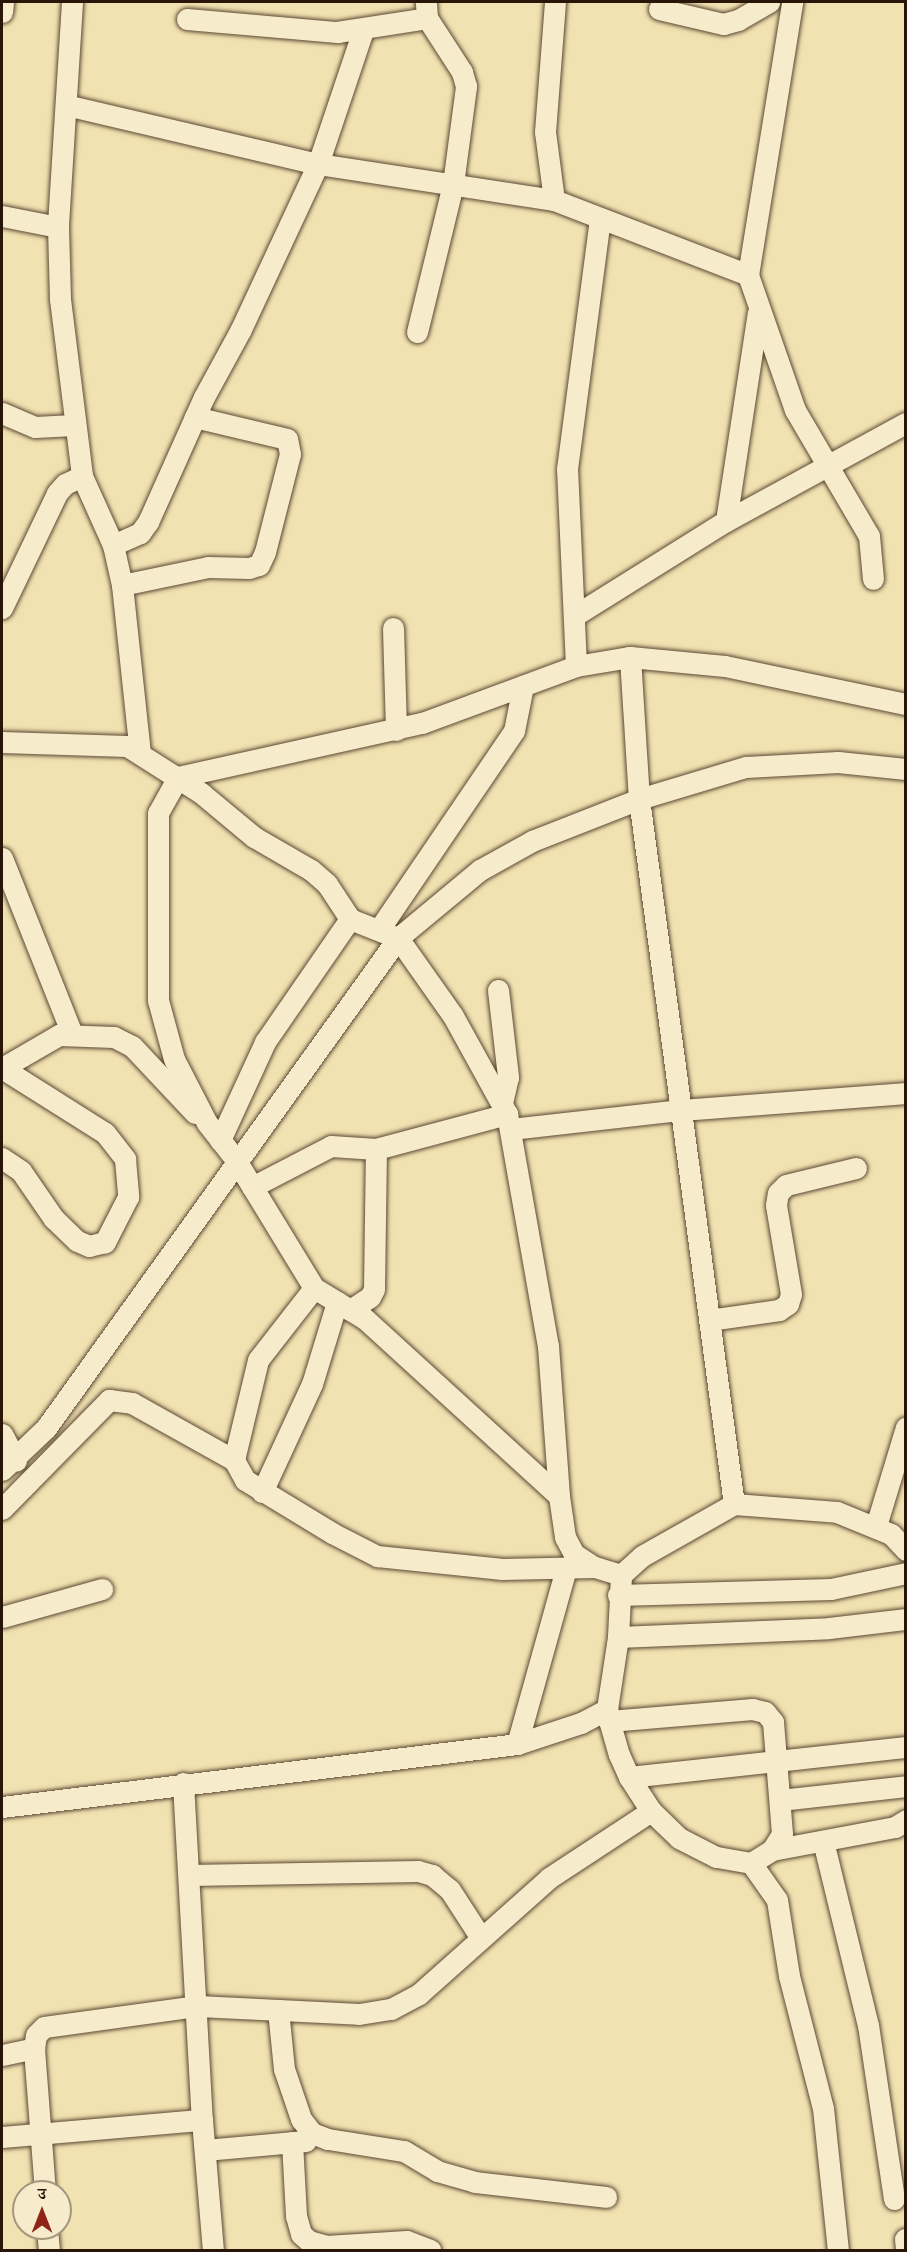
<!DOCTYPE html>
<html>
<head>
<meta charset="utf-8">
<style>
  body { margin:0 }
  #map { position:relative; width:907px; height:2252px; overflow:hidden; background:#f1e2b1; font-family:Alegreya,"Noto Serif Devanagari",serif }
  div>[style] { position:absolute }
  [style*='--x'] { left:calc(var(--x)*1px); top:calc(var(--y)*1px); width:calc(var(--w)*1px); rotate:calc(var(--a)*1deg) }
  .roads { filter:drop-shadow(0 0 2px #5c4833) drop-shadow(0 0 2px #5c4833) }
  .minor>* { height:21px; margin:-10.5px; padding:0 10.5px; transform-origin:10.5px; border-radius:10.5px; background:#f6eccc }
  span { translate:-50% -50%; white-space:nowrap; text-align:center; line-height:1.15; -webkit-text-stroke:4.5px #f6eccc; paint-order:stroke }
  .frame { position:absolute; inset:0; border:3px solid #2a1509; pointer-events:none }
  .north { position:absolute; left:12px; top:2180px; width:60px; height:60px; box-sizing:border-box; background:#f6eccc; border:2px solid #a4967e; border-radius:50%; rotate:0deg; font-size:16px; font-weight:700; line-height:24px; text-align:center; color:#2a1509 }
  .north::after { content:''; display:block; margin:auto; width:21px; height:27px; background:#8f2418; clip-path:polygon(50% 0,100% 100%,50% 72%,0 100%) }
</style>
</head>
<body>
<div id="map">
  <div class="roads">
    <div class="minor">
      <i style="--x:72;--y:2;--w:225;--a:93.6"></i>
      <i style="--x:58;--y:227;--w:72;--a:88.4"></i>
      <i style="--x:60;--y:299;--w:178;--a:82.9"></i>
      <i style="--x:82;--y:476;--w:76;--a:65.8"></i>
      <i style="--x:113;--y:545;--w:41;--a:77.3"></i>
      <i style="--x:122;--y:585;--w:169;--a:83.9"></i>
      <i style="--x:659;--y:9;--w:66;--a:13.2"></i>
      <i style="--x:723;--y:24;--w:16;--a:-15"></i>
      <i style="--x:738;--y:20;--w:36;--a:-30"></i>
      <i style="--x:2;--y:12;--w:10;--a:-84"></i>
      <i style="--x:187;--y:19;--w:151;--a:5"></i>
      <i style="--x:337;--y:32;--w:91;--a:-8.8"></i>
      <i style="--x:66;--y:105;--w:259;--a:13.2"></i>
      <i style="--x:318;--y:164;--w:239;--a:8.7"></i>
      <i style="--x:554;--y:200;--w:208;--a:21.1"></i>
      <i style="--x:748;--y:275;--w:143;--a:70.8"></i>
      <i style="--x:795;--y:410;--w:146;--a:59.6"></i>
      <i style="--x:869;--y:536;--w:43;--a:84.7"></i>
      <i style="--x:554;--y:200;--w:69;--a:-97.5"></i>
      <i style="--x:545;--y:132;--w:130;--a:-85.6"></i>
      <i style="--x:2;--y:216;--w:57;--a:11.1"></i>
      <i style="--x:748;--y:275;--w:277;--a:-80.8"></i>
      <i style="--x:417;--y:332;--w:152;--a:-76.3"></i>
      <i style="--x:453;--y:184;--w:99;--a:-82.4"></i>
      <i style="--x:466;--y:86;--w:15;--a:-106"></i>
      <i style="--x:462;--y:72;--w:64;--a:-122.9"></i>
      <i style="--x:427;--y:18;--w:16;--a:-94"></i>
      <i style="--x:2;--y:413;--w:36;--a:23"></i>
      <i style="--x:35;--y:427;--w:39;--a:-3"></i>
      <i style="--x:726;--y:521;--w:210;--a:-81.3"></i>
      <i style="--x:113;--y:545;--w:30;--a:-24"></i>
      <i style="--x:140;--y:533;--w:14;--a:-54"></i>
      <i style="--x:148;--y:522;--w:137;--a:-65.9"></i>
      <i style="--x:204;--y:397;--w:77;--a:-61.4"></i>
      <i style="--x:241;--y:329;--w:182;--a:-65"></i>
      <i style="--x:318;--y:164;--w:141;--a:-71.4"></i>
      <i style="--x:122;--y:585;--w:88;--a:-11.8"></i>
      <i style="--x:208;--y:567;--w:41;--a:1.4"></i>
      <i style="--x:249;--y:568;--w:10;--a:-17"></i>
      <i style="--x:259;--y:565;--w:14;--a:-65"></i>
      <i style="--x:265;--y:552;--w:101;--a:-75.7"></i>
      <i style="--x:290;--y:454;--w:15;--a:-101"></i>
      <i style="--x:287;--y:439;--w:95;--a:-166.6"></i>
      <i style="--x:2;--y:608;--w:127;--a:-64.4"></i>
      <i style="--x:57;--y:493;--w:12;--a:-48"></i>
      <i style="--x:65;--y:484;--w:19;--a:-25"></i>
      <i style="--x:577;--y:614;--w:176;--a:-32"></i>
      <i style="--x:726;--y:521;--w:205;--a:-28.6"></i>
      <i style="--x:393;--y:628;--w:102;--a:88.3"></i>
      <i style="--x:630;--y:657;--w:142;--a:86.4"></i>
      <i style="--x:639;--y:799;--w:711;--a:82.33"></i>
      <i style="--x:576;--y:666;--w:197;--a:-92.6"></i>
      <i style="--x:567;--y:469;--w:253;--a:-82.5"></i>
      <i style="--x:2;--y:742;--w:125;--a:1.8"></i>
      <i style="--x:127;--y:746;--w:88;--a:32.4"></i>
      <i style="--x:201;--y:793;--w:69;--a:39.7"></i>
      <i style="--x:254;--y:837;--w:66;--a:30.1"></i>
      <i style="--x:311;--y:870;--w:21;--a:41"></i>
      <i style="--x:327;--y:884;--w:42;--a:56.7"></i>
      <i style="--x:350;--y:919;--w:52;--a:21.6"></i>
      <i style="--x:398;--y:938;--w:95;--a:54.8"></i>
      <i style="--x:453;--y:1016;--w:112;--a:61.1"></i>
      <i style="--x:507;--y:1114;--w:236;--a:80"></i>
      <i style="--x:548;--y:1346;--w:150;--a:85.8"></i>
      <i style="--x:2;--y:858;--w:189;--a:68.3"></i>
      <i style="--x:380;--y:928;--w:238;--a:-55.8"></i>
      <i style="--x:514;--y:731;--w:46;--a:-78.7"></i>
      <i style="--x:498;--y:990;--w:88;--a:83.4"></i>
      <i style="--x:508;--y:1077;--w:27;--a:103"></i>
      <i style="--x:2;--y:1068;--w:122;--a:32.3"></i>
      <i style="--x:105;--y:1133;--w:33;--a:52"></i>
      <i style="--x:125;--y:1159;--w:38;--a:85"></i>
      <i style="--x:128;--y:1197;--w:51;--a:117.1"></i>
      <i style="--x:105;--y:1242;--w:16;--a:166"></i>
      <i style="--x:89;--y:1246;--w:13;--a:-157"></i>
      <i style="--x:77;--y:1241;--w:32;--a:-136"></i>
      <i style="--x:54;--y:1219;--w:58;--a:-124.5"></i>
      <i style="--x:21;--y:1171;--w:23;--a:-146"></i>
      <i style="--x:2;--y:1068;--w:66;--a:-30.1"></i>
      <i style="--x:59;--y:1035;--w:55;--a:2.1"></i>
      <i style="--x:114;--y:1037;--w:20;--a:27"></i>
      <i style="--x:132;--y:1046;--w:92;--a:46.8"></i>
      <i style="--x:511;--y:1129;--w:171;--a:-6.4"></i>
      <i style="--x:681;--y:1110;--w:226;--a:-4.3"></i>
      <i style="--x:220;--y:1140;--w:108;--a:-65.3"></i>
      <i style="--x:265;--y:1042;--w:150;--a:-55.4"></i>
      <i style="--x:252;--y:1187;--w:89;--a:-27.4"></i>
      <i style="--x:331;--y:1146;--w:45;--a:3.8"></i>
      <i style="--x:376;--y:1149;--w:136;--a:-15"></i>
      <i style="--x:314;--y:1288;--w:91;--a:127.9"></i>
      <i style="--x:258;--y:1360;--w:103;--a:103.5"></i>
      <i style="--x:234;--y:1460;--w:23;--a:61"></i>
      <i style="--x:245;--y:1480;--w:102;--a:31.3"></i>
      <i style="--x:332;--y:1533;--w:51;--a:27.1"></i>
      <i style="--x:377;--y:1556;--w:126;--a:5.9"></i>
      <i style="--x:502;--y:1569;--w:92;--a:-1.2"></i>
      <i style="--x:350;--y:1310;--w:24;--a:-33"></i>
      <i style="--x:370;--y:1297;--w:9;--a:-63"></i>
      <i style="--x:374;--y:1289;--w:140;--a:-89.2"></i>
      <i style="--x:709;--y:1320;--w:71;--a:-8.1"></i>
      <i style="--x:779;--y:1310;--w:11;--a:-34"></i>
      <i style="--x:788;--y:1304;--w:10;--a:-73"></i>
      <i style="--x:791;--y:1294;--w:90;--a:-99.6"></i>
      <i style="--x:776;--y:1205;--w:12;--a:-81"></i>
      <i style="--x:778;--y:1193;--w:11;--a:-45"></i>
      <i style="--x:786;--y:1185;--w:72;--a:-13.7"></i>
      <i style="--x:2;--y:1434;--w:30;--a:62"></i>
      <i style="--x:2;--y:1470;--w:61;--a:-43.7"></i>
      <i style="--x:46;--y:1428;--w:603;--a:-54.31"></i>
      <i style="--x:398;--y:938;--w:107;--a:-39.7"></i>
      <i style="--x:480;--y:870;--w:60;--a:-29.1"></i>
      <i style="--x:532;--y:841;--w:115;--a:-21.4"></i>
      <i style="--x:639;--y:799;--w:112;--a:-16.7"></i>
      <i style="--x:746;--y:767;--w:92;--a:-3.1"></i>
      <i style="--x:838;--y:762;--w:68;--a:5.9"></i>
      <i style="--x:262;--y:1492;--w:119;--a:-65.2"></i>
      <i style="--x:312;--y:1384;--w:86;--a:-73"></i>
      <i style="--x:2;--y:1509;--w:153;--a:-45.5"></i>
      <i style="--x:109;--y:1400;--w:23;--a:7"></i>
      <i style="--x:132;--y:1403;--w:117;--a:29.2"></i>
      <i style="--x:876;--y:1526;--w:103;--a:-73.1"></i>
      <i style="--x:621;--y:1575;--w:28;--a:-163"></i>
      <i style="--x:594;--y:1567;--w:24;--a:-147"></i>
      <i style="--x:574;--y:1554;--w:19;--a:-118"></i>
      <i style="--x:565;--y:1537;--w:41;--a:-98.3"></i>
      <i style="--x:559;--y:1496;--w:263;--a:-137.6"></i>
      <i style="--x:365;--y:1319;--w:60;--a:-148.7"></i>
      <i style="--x:314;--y:1288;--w:150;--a:-121.4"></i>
      <i style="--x:236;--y:1160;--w:47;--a:-128.1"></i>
      <i style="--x:207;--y:1123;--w:72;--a:-117.3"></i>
      <i style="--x:174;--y:1059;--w:61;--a:-105.2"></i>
      <i style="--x:158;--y:1000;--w:187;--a:-90"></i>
      <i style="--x:158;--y:813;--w:41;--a:-60.9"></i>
      <i style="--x:178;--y:777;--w:250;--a:-12.5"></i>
      <i style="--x:422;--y:723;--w:164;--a:-20.3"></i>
      <i style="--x:576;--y:666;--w:55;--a:-9.5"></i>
      <i style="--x:630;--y:657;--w:95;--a:5.4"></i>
      <i style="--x:725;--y:666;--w:185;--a:11.9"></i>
      <i style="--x:618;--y:1595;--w:213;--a:-1.6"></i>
      <i style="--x:831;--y:1589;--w:77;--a:-12"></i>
      <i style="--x:2;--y:1617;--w:104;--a:-15.6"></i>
      <i style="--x:618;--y:1637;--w:211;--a:-2.4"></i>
      <i style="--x:829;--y:1628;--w:78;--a:-6.7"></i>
      <i style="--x:609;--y:1721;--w:144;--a:-4.8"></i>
      <i style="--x:752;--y:1709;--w:13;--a:13"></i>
      <i style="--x:765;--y:1712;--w:13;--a:51"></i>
      <i style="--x:773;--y:1722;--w:112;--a:85.4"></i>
      <i style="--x:782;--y:1834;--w:19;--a:122"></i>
      <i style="--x:772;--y:1850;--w:25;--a:148"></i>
      <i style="--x:751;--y:1863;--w:36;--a:-170"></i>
      <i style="--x:716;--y:1857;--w:42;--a:-152.8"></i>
      <i style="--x:679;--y:1838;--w:39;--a:-136"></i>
      <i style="--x:651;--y:1811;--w:40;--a:-122.9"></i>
      <i style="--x:629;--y:1777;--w:24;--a:-114"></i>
      <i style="--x:619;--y:1755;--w:35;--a:-106"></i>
      <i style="--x:609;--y:1721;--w:12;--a:-99"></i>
      <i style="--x:607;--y:1709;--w:73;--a:-81.3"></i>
      <i style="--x:618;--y:1637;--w:62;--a:-87.2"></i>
      <i style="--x:621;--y:1575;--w:28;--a:-42"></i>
      <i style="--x:642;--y:1556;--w:106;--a:-29.5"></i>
      <i style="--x:734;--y:1504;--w:103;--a:4.4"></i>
      <i style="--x:837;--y:1512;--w:58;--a:22.2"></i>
      <i style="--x:891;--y:1534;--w:22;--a:47"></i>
      <i style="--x:517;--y:1744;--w:183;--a:-74.4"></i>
      <i style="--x:629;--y:1777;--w:279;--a:-6.2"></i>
      <i style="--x:183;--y:1783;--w:338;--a:86.8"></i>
      <i style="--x:202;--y:2120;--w:130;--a:85.2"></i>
      <i style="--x:780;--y:1800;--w:127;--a:-6.3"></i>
      <i style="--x:2;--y:1807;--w:519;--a:-6.97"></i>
      <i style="--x:517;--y:1744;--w:67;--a:-18.2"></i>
      <i style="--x:581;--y:1723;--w:30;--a:-28"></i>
      <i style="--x:823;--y:1841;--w:189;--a:76.3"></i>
      <i style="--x:868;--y:2025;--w:176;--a:81.5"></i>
      <i style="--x:772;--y:1850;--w:125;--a:-10.6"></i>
      <i style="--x:895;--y:1827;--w:13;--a:-32"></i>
      <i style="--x:751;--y:1863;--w:45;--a:54.9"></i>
      <i style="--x:777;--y:1900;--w:77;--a:81"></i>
      <i style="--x:789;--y:1976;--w:136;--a:75.6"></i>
      <i style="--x:823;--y:2108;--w:143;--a:84"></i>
      <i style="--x:189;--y:1875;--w:229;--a:-1"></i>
      <i style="--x:418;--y:1871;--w:15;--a:16"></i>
      <i style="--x:432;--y:1875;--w:23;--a:40"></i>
      <i style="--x:450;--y:1890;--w:57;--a:57.1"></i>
      <i style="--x:278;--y:2010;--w:59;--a:84.2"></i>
      <i style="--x:284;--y:2069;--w:53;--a:71.2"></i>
      <i style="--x:301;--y:2119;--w:18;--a:52"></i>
      <i style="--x:312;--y:2133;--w:17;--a:21"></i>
      <i style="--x:328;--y:2139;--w:77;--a:9"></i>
      <i style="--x:404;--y:2151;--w:39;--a:31"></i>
      <i style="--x:437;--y:2171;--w:40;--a:16"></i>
      <i style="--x:475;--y:2182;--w:132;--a:6.5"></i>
      <i style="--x:2;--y:2055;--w:33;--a:-12"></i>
      <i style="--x:2;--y:2137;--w:201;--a:-4.9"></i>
      <i style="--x:292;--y:2142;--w:74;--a:86.9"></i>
      <i style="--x:296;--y:2216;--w:19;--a:74"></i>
      <i style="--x:301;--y:2234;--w:11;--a:41"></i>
      <i style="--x:309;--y:2241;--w:18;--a:16"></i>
      <i style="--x:326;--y:2246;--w:81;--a:-3.5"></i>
      <i style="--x:407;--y:2241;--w:25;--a:21"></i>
      <i style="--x:205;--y:2150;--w:101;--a:-5.1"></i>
      <i style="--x:45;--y:2192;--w:144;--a:-94.4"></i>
      <i style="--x:34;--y:2048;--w:13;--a:-81"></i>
      <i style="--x:36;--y:2035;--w:11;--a:-45"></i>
      <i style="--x:44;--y:2027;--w:155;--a:-7.8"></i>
      <i style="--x:198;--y:2006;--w:161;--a:2.8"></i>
      <i style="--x:359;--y:2014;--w:32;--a:-9"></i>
      <i style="--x:391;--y:2009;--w:32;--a:-28"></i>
      <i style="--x:419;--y:1994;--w:174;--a:-41.7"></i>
      <i style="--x:549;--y:1878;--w:122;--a:-33.3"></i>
      <i style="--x:47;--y:2228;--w:22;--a:85"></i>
      <i style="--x:905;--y:2239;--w:10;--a:84"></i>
    </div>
  </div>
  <div class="frame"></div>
  <div class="north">उ</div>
</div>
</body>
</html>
